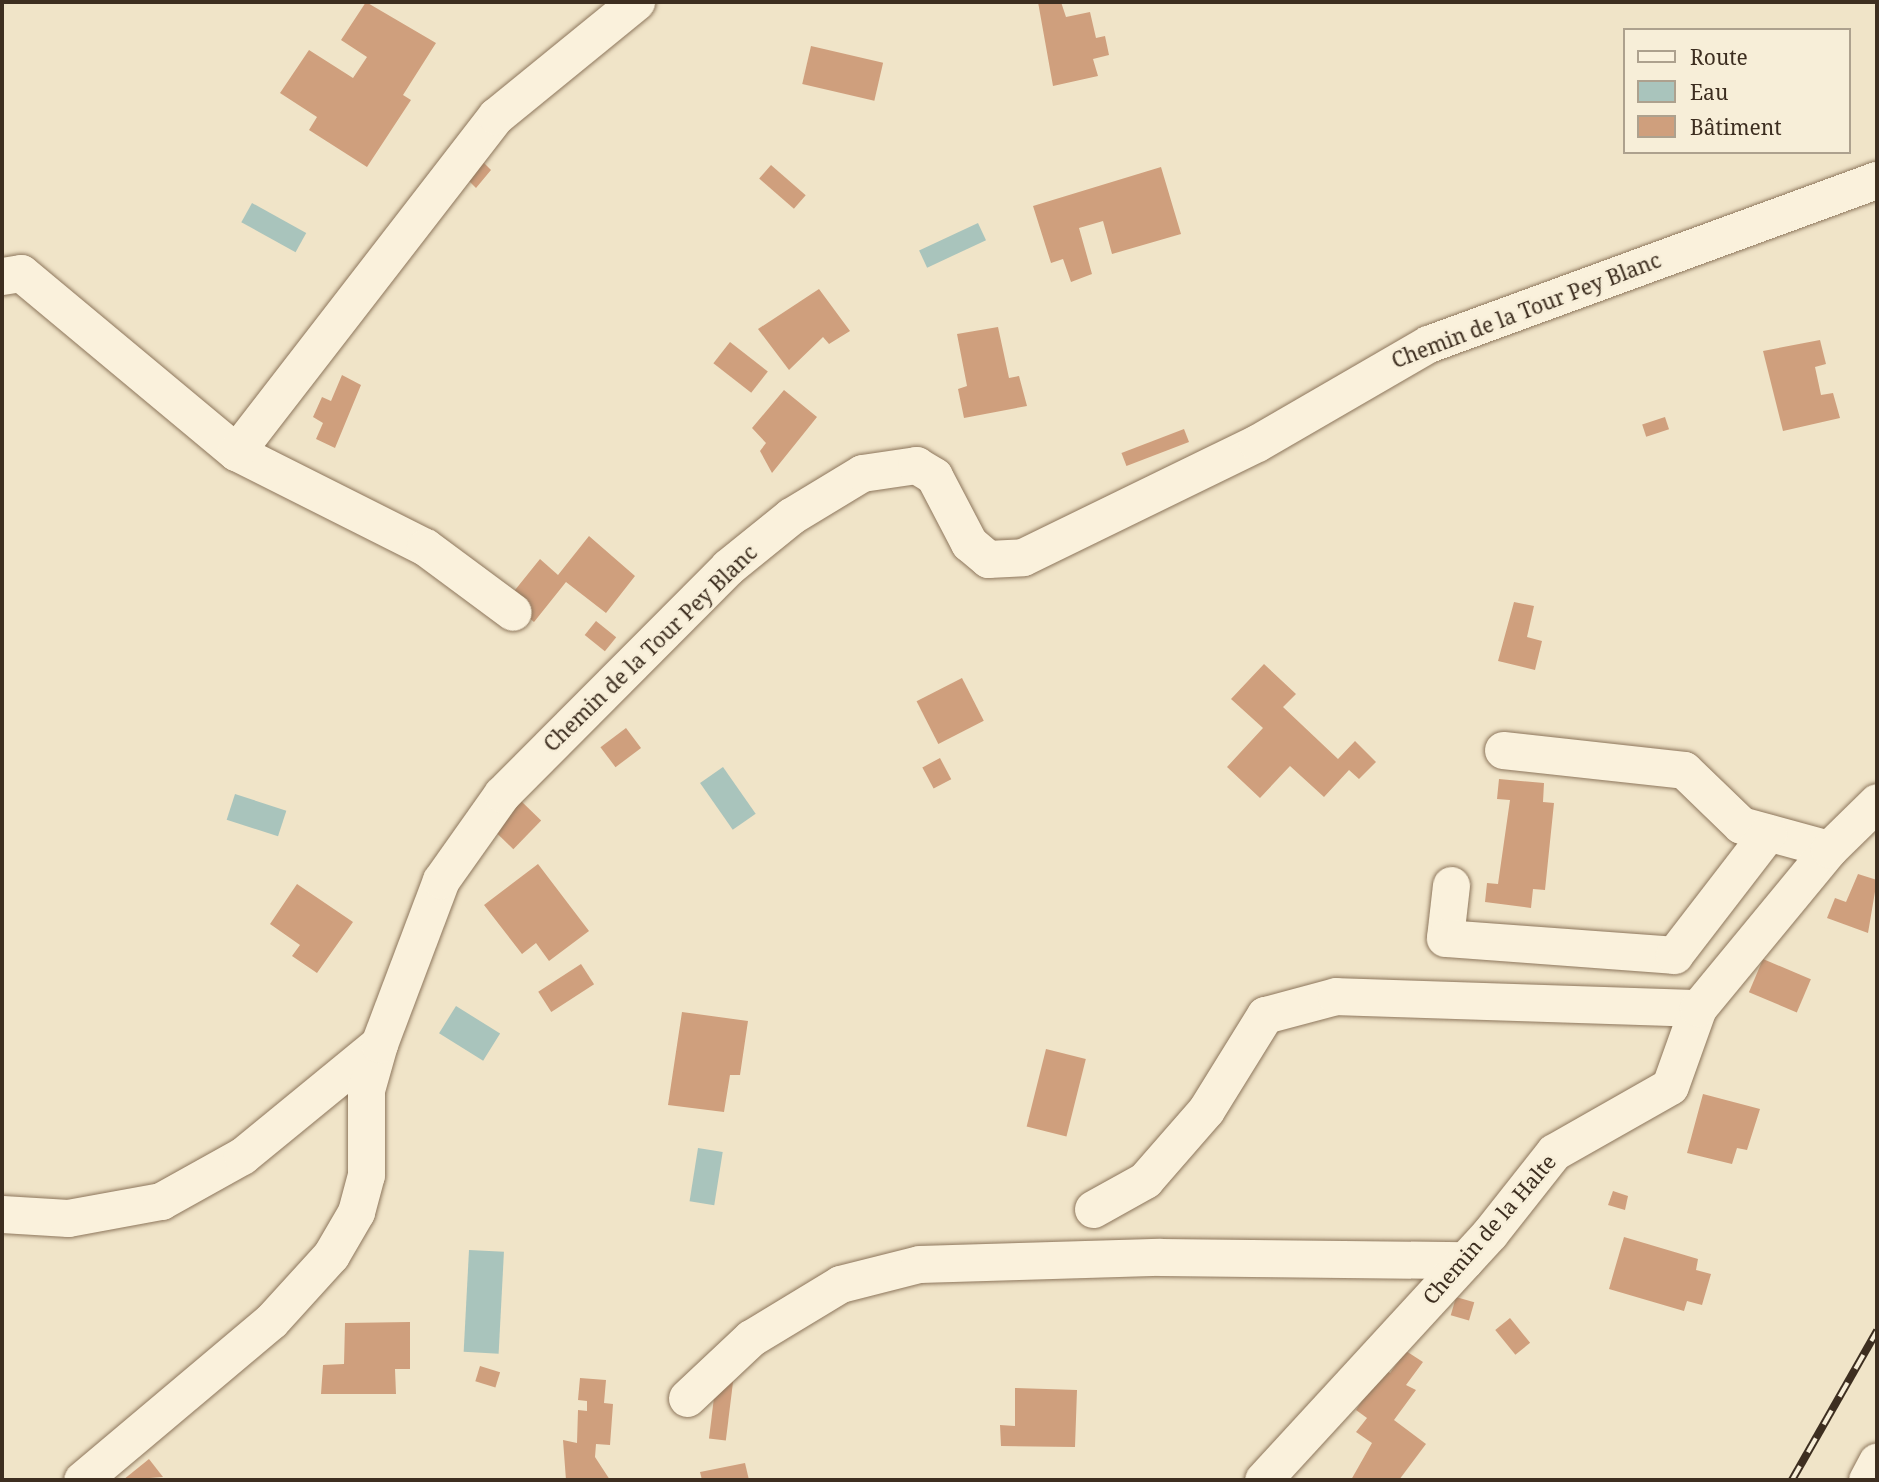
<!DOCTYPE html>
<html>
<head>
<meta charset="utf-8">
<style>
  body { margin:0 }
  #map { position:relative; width:1879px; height:1482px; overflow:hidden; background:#f0e4c8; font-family:"Noto Serif",serif }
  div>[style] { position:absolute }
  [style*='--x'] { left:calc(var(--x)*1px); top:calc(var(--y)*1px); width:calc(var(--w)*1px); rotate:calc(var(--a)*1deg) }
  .water>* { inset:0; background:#a9c4bc; transform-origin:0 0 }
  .building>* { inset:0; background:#cf9f7d; transform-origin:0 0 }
  .roads { filter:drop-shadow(0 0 2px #8d765c) drop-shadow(0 0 2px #8d765c) }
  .minor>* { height:37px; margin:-18.5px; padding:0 18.5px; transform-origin:18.5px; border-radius:18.5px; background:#faf1dc }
  .rail>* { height:8px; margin-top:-4px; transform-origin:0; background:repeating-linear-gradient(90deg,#f7eed8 0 16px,#3d2e20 0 32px); box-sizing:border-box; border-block:2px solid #3d2e20 }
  span { translate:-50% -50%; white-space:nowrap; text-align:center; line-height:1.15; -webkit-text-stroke:5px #f7eed8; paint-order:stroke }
  .street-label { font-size:21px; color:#3d2e20 }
  .frame { position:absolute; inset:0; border:4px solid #3d2e20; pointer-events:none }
  .legend { position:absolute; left:1623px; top:28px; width:228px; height:126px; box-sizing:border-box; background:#f7eed8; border:2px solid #ada18e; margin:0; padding:9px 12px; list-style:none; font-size:21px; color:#3d2e20 }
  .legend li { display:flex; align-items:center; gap:14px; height:35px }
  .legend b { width:35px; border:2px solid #ada18e }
</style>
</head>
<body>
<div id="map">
  <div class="water">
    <i style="left:252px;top:203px;width:62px;height:22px;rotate:29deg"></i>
    <i style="left:978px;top:223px;width:19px;height:65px;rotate:65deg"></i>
    <i style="left:723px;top:767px;width:57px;height:28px;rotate:55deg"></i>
    <i style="left:235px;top:794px;width:54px;height:27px;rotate:18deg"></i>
    <i style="left:456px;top:1006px;width:52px;height:32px;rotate:32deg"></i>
    <i style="left:698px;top:1148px;width:25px;height:54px;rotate:9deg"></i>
    <i style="left:469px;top:1250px;width:35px;height:102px;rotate:3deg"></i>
  </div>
  <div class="building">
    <i style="clip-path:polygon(366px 2px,436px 43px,403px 95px,411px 100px,367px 167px,309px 130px,317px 117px,280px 93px,309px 50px,353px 78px,367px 57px,341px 40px)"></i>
    <i style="clip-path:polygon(1038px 2px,1061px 2px,1066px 17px,1090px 12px,1096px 38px,1105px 36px,1109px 55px,1093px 59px,1098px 76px,1053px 86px)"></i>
    <i style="left:811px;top:46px;width:74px;height:39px;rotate:13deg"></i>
    <i style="clip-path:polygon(483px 145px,491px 152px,483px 162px,491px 170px,476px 188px,460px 172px)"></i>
    <i style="left:771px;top:165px;width:46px;height:18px;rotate:41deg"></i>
    <i style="clip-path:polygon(1161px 167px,1181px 234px,1112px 254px,1103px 221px,1079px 228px,1092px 274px,1071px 282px,1063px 259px,1051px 263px,1033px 206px)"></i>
    <i style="clip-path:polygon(819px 289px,850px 331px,829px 344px,823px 337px,789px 370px,758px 329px)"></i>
    <i style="clip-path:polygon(998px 327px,1009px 378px,1019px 376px,1027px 406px,964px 418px,958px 389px,967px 386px,957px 334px)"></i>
    <i style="clip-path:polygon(1820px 340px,1826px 364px,1815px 367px,1821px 395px,1833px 393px,1840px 418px,1783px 431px,1763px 351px)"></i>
    <i style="left:730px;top:342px;width:48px;height:27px;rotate:38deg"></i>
    <i style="clip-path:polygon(342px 375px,361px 385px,335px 448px,316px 439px,323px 423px,313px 417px,322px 397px,331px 401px)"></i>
    <i style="clip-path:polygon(784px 390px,817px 417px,772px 473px,760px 451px,766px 443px,752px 428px)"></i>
    <i style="left:1665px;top:417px;width:13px;height:24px;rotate:72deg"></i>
    <i style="left:1184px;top:429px;width:14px;height:67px;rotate:69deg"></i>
    <i style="clip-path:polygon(589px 536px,635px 576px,606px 613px,566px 582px,534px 622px,507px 600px,540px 559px,558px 575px)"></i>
    <i style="clip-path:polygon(1514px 602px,1534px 606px,1527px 637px,1542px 641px,1535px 670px,1498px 661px)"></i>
    <i style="left:596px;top:621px;width:26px;height:18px;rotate:39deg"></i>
    <i style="clip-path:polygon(1264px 664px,1296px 694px,1283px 707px,1338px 759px,1355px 741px,1376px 762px,1359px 779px,1349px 770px,1324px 797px,1290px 766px,1260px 798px,1227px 767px,1263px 728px,1231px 699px)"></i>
    <i style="left:962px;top:678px;width:48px;height:51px;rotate:63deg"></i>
    <i style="left:626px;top:728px;width:25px;height:32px;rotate:53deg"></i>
    <i style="left:940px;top:758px;width:24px;height:20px;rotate:62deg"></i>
    <i style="clip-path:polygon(1499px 779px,1544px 783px,1543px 802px,1554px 803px,1545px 890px,1533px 889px,1531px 908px,1485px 902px,1487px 883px,1498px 884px,1510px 800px,1497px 799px)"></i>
    <i style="left:521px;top:801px;width:28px;height:40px;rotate:44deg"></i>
    <i style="clip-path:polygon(538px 864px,589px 931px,549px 961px,536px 943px,522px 954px,484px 905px)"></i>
    <i style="clip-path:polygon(1858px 874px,1877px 880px,1868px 933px,1827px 918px,1835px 898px,1846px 902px)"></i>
    <i style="clip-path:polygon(297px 884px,353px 922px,317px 973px,292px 956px,300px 945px,270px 924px)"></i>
    <i style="left:1763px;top:959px;width:52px;height:36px;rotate:23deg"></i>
    <i style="left:581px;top:964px;width:24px;height:51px;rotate:57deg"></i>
    <i style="clip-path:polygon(682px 1012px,748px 1021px,740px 1075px,730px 1075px,724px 1112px,668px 1105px)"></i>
    <i style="left:1046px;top:1049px;width:41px;height:80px;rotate:14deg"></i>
    <i style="clip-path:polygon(1703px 1094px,1760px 1109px,1747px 1150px,1737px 1148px,1732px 1164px,1687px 1153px)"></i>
    <i style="clip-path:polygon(1613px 1191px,1628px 1196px,1625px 1210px,1608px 1205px)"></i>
    <i style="clip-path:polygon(1624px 1237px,1698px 1259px,1696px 1270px,1711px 1274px,1702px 1305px,1687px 1301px,1684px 1311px,1609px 1289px)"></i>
    <i style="left:1456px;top:1297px;width:19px;height:19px;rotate:16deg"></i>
    <i style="left:1510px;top:1318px;width:32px;height:19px;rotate:51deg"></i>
    <i style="clip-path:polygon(410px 1322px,410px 1369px,395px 1369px,396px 1394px,321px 1394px,323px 1365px,344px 1364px,345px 1323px)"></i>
    <i style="clip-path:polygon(1406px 1351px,1423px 1362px,1406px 1385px,1416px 1390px,1394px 1420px,1426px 1444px,1399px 1480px,1351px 1480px,1372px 1443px,1356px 1432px,1367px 1418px,1356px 1410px,1383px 1368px,1390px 1373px)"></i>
    <i style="left:480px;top:1366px;width:21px;height:16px;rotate:17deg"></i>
    <i style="left:717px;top:1373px;width:17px;height:66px;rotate:7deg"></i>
    <i style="clip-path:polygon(580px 1378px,606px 1380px,604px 1403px,613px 1404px,610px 1445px,596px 1444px,595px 1457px,610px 1480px,566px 1480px,563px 1440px,577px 1443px,578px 1410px,587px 1411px,587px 1401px,578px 1400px)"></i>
    <i style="clip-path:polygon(1015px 1388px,1077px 1390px,1075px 1447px,1001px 1446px,1000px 1425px,1015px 1426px)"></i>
    <i style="clip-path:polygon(149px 1459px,163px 1477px,123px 1480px)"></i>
    <i style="clip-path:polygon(745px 1463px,749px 1480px,702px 1480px,700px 1472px)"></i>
  </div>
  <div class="roads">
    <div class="minor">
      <i style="--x:2;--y:276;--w:19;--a:-9"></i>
      <i style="--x:21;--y:273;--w:280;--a:39.8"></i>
      <i style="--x:236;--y:452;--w:212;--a:26.7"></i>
      <i style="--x:425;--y:547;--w:109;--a:36.5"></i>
      <i style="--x:236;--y:452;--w:425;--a:-52.3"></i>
      <i style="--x:496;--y:116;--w:181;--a:-39.2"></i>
      <i style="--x:1503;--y:750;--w:182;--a:6.3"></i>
      <i style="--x:1684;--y:770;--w:79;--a:44"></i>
      <i style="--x:1741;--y:825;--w:91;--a:15.3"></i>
      <i style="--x:1451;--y:885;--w:53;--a:96.5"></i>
      <i style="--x:1445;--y:938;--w:230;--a:4.2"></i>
      <i style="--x:1674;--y:955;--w:154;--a:-52.4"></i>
      <i style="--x:1093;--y:1209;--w:60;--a:-29.1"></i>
      <i style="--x:1145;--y:1180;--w:93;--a:-48.9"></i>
      <i style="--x:1206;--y:1110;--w:112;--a:-58.2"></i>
      <i style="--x:1265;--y:1015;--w:73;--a:-15"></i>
      <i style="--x:1336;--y:996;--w:362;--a:1.9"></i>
      <i style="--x:2;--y:1214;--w:66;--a:3.5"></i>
      <i style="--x:68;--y:1218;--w:95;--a:-10.4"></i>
      <i style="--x:161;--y:1201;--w:93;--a:-29.1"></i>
      <i style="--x:242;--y:1156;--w:177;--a:-39.3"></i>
      <i style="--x:687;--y:1398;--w:88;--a:-43.2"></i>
      <i style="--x:751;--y:1338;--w:104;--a:-31.2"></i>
      <i style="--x:840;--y:1284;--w:81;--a:-14.2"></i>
      <i style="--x:919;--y:1264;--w:241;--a:-1.7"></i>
      <i style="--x:1160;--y:1257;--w:305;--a:0.6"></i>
      <i style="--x:82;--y:1480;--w:247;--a:-40.1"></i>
      <i style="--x:271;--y:1321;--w:89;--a:-47.7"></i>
      <i style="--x:331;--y:1255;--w:50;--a:-59.8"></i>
      <i style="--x:356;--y:1212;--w:38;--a:-75"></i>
      <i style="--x:366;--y:1175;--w:85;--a:-90"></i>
      <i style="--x:366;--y:1090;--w:48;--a:-74.2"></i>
      <i style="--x:379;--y:1044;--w:175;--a:-69.3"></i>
      <i style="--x:441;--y:880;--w:105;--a:-54.7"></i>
      <i style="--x:502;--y:794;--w:320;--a:-45.1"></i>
      <i style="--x:728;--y:567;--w:81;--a:-39"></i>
      <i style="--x:791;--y:516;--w:83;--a:-31.2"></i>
      <i style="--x:862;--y:473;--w:55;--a:-8.4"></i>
      <i style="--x:916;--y:465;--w:21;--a:31"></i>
      <i style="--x:934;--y:476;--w:76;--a:62.4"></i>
      <i style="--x:969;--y:543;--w:25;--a:40"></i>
      <i style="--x:988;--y:559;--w:35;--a:-3"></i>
      <i style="--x:1023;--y:557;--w:260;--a:-26"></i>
      <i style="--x:1257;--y:443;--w:198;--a:-30.1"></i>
      <i style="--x:1428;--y:344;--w:478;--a:-20.1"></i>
      <i style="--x:1263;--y:1480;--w:335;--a:-47.4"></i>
      <i style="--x:1490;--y:1233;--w:103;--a:-51.7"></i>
      <i style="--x:1554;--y:1152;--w:133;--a:-29.6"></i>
      <i style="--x:1670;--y:1086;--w:83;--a:-70.3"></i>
      <i style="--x:1698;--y:1008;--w:206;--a:-50.5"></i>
      <i style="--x:1829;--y:849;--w:67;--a:-44.4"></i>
      <i style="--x:1867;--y:1480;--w:21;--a:-62"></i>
    </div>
  </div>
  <div class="rail">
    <i style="--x:1792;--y:1480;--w:172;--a:-60.3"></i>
  </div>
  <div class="street-label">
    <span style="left:1526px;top:310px;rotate:-21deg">Chemin de la Tour Pey Blanc</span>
    <span style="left:650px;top:648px;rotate:-44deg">Chemin de la Tour Pey Blanc</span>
    <span style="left:1489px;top:1229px;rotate:-49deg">Chemin de la Halte</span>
  </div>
  <div class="frame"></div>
  <ul class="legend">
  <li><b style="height:9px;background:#faf1dc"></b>Route</li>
  <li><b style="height:19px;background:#a9c4bc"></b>Eau</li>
  <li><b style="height:19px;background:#cf9f7d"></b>Bâtiment</li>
  </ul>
</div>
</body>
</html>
